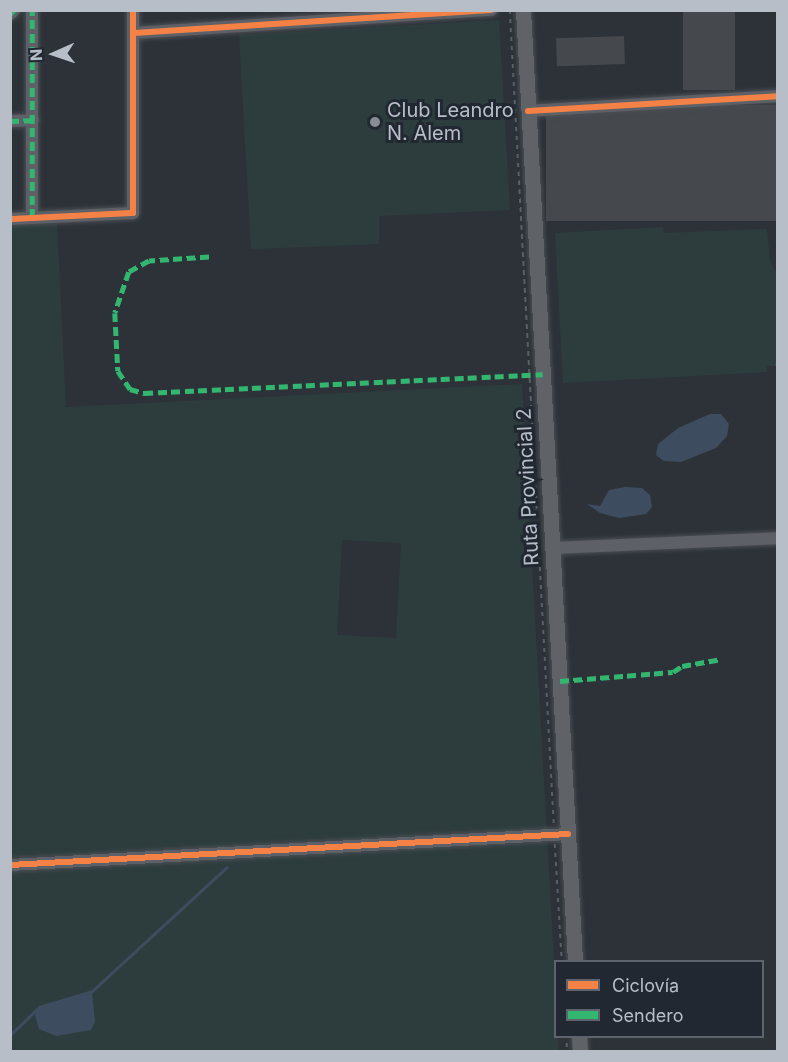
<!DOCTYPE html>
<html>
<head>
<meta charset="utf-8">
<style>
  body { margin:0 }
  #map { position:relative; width:788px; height:1062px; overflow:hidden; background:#2c3238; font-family:Inter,sans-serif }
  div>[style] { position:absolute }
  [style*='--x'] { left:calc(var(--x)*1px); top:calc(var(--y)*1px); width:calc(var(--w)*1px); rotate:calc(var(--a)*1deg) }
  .green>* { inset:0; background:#2d3d3e }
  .water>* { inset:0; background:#3e4c5f }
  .stream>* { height:3px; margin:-1.5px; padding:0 1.5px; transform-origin:1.5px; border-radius:1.5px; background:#3e4c5f }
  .building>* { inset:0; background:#45494e; transform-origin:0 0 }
  .path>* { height:1.5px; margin-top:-0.75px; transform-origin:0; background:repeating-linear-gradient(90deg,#5b6064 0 4.5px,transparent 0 9px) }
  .roads { filter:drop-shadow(0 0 2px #4a4e53) drop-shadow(0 0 2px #4a4e53) }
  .minor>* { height:12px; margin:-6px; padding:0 6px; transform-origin:6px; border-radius:6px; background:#5d6066 }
  .major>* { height:15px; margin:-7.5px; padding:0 7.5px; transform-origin:7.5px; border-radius:7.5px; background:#5f6367 }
  .quiet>* { height:4.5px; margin-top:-2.25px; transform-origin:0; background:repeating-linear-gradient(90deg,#33b770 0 9px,transparent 0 13.5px) }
  .cycleway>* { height:6px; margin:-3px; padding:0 3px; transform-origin:3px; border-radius:3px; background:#f48246 }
  .dots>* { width:16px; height:16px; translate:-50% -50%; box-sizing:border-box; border:3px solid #212832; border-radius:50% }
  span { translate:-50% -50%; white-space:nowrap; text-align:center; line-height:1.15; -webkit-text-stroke:6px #212832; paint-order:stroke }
  .poi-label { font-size:20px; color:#b8bec7 }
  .left { translate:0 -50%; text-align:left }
  .street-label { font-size:20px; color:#b8bec7 }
  .frame { position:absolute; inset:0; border:12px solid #b8bec7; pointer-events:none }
  .legend { position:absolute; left:554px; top:960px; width:210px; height:78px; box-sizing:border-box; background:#212832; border:2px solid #5d646e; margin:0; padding:8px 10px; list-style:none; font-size:18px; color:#b8bec7 }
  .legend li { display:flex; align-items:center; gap:12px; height:30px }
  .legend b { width:30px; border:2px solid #5d646e }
  .north { position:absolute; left:24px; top:24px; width:60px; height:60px; -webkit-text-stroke:4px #212832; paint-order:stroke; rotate:267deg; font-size:16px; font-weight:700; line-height:24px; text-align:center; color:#b8bec7 }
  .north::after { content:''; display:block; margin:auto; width:21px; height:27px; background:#b8bec7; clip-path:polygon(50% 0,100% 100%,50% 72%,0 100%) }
</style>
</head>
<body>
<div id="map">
  <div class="green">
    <i style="clip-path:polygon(499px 20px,510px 210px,379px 216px,379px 244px,251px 249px,239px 35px)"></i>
    <i style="clip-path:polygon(evenodd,57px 222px,66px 407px,522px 384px,559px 1051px,11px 1052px,11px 869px,230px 847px,11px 858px,11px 224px,57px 222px,342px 540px,401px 543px,396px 638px,337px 635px,342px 540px)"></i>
    <i style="clip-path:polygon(663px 227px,664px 233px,767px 229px,770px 261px,777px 273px,777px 366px,767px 366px,767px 372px,563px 383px,555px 233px)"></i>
  </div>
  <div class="water">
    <i style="clip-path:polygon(710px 414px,721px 414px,729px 424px,727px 436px,716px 448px,681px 462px,664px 461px,656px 455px,658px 444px,678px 428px)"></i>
    <i style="clip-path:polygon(625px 487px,642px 488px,650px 495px,652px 507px,646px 514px,619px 518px,600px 513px,587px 504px,600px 506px,609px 490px)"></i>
    <i style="clip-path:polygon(92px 991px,95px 1022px,91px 1030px,56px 1036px,39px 1029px,35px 1015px,39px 1007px)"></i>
  </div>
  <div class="stream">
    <i style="--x:776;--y:364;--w:2;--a:0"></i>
    <i style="--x:10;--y:1035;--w:40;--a:-44"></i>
    <i style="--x:39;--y:1007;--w:55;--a:-16.8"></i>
    <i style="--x:92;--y:991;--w:183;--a:-42.6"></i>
  </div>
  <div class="building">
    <i style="left:683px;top:10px;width:52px;height:80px"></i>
    <i style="left:624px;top:36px;width:28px;height:68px;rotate:88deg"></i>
    <i style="left:777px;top:105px;width:116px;height:231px;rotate:90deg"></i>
  </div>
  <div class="path">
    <i style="--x:510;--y:10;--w:815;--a:86.91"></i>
    <i style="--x:555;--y:844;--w:118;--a:86.6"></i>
    <i style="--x:567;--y:1043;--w:9;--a:90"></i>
  </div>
  <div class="roads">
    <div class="minor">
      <i style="--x:10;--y:14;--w:6;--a:-45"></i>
      <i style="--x:133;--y:33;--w:359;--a:-3.7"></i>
      <i style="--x:528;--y:111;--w:250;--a:-3.4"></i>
      <i style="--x:10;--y:121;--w:23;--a:-2"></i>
      <i style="--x:32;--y:218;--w:208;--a:-90"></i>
      <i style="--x:10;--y:219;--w:123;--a:-2.8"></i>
      <i style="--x:133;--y:213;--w:203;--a:-90"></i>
      <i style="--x:553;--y:548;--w:225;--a:-2.5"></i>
      <i style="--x:10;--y:865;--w:559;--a:-3.18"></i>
    </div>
    <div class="major">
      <i style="--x:523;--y:10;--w:953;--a:86.87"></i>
      <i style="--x:579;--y:1036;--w:16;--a:86"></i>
    </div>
  </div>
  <div class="quiet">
    <i style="--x:10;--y:14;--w:6;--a:-45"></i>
    <i style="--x:10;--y:121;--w:23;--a:-2"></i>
    <i style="--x:32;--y:218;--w:208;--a:-90"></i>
    <i style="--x:209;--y:257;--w:60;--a:176.2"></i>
    <i style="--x:149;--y:261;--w:23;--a:151"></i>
    <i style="--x:129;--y:272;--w:43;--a:108.9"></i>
    <i style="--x:115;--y:313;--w:58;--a:87"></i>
    <i style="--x:118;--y:371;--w:22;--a:56"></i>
    <i style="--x:130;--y:389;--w:15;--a:16"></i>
    <i style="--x:144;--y:393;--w:399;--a:-2.7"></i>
    <i style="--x:560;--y:681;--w:113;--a:-4.6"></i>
    <i style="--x:673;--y:672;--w:11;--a:-34"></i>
    <i style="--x:682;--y:666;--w:39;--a:-10"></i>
  </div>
  <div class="cycleway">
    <i style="--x:133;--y:33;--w:359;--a:-3.7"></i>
    <i style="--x:528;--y:111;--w:250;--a:-3.4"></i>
    <i style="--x:10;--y:219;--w:123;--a:-2.8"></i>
    <i style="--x:133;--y:213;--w:203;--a:-90"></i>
    <i style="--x:10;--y:865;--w:559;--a:-3.18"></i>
  </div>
  <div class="dots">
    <i style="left:375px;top:122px;background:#878d95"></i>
  </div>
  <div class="poi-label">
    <span class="left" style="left:387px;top:122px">Club Leandro<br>N. Alem</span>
  </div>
  <div class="street-label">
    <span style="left:528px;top:487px;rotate:-93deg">Ruta Provincial 2</span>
  </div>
  <div class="frame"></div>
  <ul class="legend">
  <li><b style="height:8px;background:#f48246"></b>Ciclovía</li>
  <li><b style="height:8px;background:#33b770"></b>Sendero</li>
  </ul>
  <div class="north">N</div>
</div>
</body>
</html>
